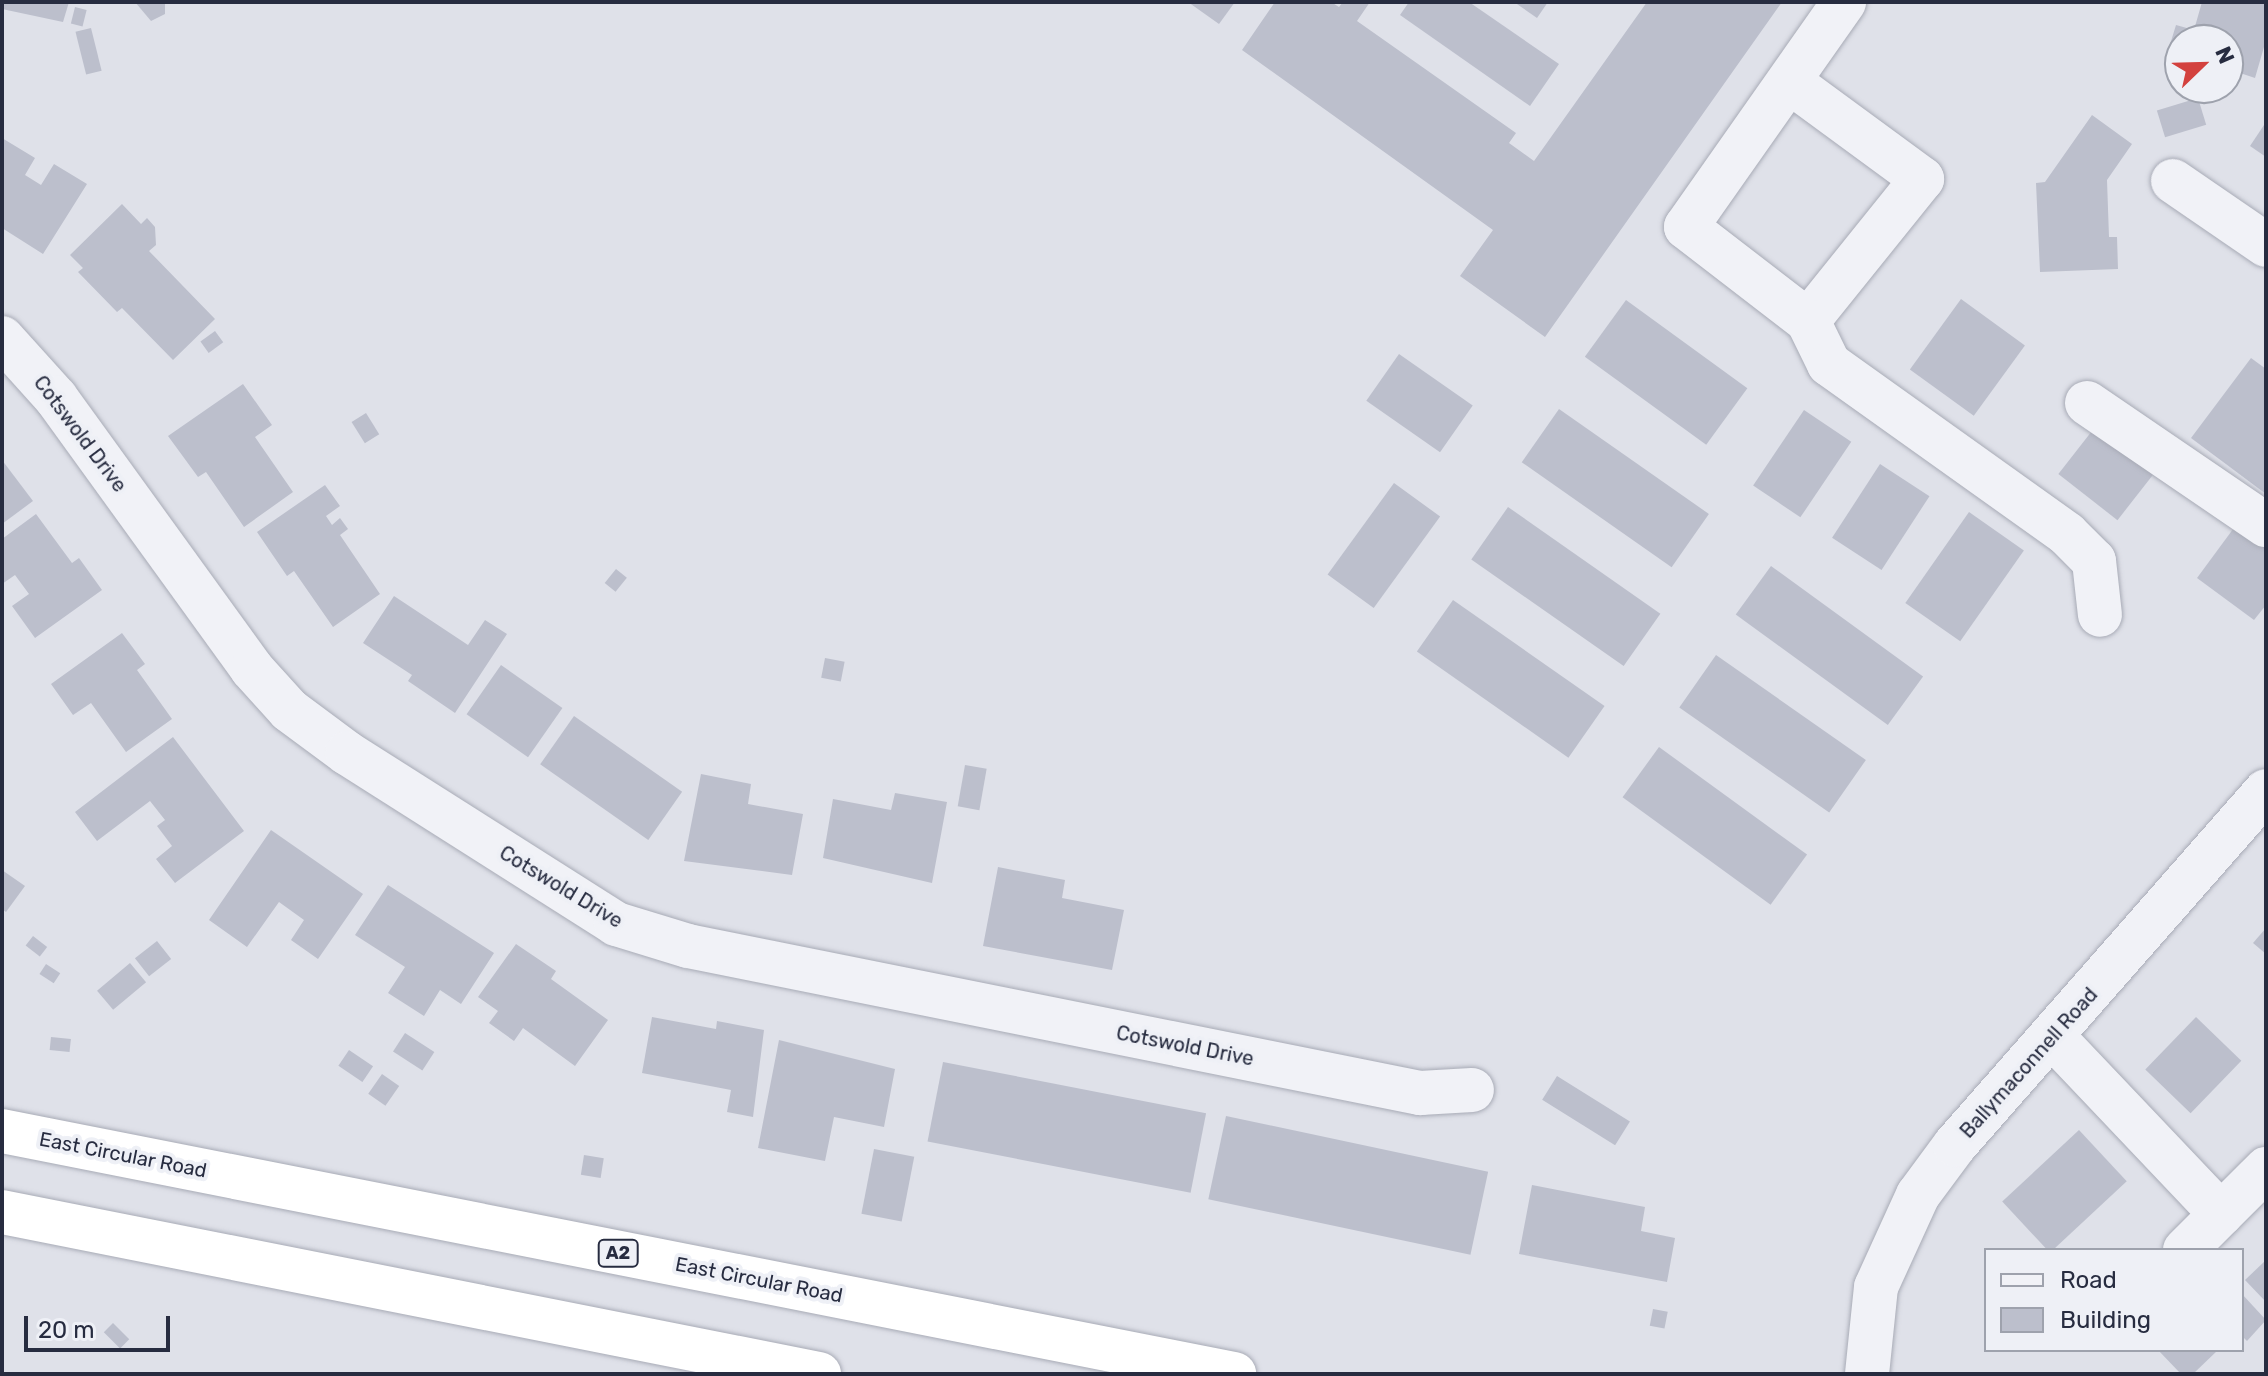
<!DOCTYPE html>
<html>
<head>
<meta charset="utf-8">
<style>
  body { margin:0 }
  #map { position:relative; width:2268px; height:1376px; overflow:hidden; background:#dfe1e9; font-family:Rubik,sans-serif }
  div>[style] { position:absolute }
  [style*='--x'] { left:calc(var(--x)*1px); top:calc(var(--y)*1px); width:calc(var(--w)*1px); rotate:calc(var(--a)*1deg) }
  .building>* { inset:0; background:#bcbfcc; transform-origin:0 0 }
  .roads { filter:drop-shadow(0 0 2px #a8abb6) drop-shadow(0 0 2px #a8abb6) }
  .minor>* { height:44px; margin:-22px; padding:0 22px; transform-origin:22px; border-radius:22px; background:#f1f2f7 }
  .highway>* { height:44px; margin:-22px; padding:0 22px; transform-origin:22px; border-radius:22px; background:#fff }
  span { translate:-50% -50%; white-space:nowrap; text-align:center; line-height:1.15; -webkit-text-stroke:8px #eef0f6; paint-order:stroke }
  .shield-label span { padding:2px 6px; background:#eef0f6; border:2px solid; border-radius:6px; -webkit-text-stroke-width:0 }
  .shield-label { font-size:18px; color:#272c40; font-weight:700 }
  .street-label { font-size:20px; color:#272c40 }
  .frame { position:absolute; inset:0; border:4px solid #272c40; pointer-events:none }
  .legend { position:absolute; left:1984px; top:1248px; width:260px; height:104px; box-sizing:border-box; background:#eef0f6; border:2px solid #9ea2ad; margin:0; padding:10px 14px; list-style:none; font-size:24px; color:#272c40 }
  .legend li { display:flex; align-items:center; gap:16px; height:40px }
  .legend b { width:40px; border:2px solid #9ea2ad }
  .north { position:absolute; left:2164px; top:24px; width:80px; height:80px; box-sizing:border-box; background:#eef0f6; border:2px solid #9ea2ad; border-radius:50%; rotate:67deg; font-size:22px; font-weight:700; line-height:32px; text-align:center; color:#272c40 }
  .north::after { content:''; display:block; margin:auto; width:28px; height:36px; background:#d3413e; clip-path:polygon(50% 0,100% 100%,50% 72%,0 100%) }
  .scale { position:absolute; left:24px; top:1316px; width:146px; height:36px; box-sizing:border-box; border:4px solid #272c40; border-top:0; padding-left:10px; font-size:24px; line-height:28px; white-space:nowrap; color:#272c40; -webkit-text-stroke:6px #eef0f6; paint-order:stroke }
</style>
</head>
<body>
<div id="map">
  <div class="building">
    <i style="clip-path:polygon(2px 2px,69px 2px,63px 22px,2px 9px)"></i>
    <i style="clip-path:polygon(135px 2px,165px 2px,165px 14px,151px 21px)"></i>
    <i style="clip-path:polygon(1188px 2px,1235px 2px,1219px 24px)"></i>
    <i style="clip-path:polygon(1275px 2px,1331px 2px,1339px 7px,1343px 2px,1370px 2px,1357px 21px,1516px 133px,1509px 143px,1534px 161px,1647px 2px,1782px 2px,1545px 337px,1460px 276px,1493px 230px,1242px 50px)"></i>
    <i style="clip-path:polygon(1409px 2px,1469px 2px,1559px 64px,1530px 106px,1400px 15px)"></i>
    <i style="clip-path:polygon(1514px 2px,1548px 2px,1537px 18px)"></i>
    <i style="clip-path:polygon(2202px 2px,2266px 2px,2266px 40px,2255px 78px,2228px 69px,2228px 40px,2180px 40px,2180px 55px,2168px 51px,2176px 25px,2194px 30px)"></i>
    <i style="left:75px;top:7px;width:12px;height:17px;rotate:14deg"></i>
    <i style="left:91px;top:28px;width:44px;height:16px;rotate:76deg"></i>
    <i style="left:2198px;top:98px;width:28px;height:43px;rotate:73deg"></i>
    <i style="clip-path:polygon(2092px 115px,2132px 144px,2107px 180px,2109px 237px,2117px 237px,2118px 269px,2040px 272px,2036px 183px,2045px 182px)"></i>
    <i style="clip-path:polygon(2266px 122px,2266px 157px,2250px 146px)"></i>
    <i style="clip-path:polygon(2px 138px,35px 158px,25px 175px,41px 185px,54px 164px,87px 184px,43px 254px,2px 228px)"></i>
    <i style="clip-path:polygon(122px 204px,141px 224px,147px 218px,155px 227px,156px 245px,149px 251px,215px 319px,173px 360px,122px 308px,117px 312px,78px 272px,83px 268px,70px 255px)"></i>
    <i style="left:1961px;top:299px;width:79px;height:87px;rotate:36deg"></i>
    <i style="left:1626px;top:300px;width:150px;height:70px;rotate:36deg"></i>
    <i style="left:215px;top:331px;width:14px;height:18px;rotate:54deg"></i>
    <i style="left:1399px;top:354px;width:90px;height:57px;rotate:35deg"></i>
    <i style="clip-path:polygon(2251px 358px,2266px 369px,2266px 494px,2191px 438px)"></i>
    <i style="clip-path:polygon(243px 384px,272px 425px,255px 437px,293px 492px,244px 527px,206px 472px,198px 477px,168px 436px)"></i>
    <i style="left:1559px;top:409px;width:183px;height:65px;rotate:35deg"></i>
    <i style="left:1804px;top:410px;width:57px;height:91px;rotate:34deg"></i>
    <i style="left:366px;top:413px;width:25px;height:17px;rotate:58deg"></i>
    <i style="left:2099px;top:422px;width:75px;height:66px;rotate:38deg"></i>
    <i style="clip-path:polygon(2px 460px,33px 501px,2px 524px)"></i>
    <i style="left:1880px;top:464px;width:59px;height:88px;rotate:33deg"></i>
    <i style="left:1394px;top:483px;width:57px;height:113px;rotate:36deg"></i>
    <i style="clip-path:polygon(325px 485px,340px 506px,326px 516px,332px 525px,340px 518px,348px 529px,340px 535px,380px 594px,333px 627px,294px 571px,287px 576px,257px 532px)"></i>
    <i style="left:1508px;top:507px;width:186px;height:64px;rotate:35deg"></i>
    <i style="left:1969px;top:512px;width:67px;height:111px;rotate:35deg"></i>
    <i style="clip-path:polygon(36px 514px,72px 563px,79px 558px,102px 590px,35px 638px,12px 606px,29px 594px,15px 575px,2px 584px,2px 539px)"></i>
    <i style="clip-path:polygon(2239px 521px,2266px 541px,2266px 605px,2254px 620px,2197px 578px)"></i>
    <i style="left:1771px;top:566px;width:188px;height:60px;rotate:36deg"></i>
    <i style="left:616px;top:569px;width:14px;height:18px;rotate:39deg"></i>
    <i style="clip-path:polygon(394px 596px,468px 645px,485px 620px,507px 634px,455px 713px,408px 681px,412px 675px,363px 643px)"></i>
    <i style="left:1453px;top:600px;width:185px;height:63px;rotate:35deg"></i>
    <i style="clip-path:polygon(122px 633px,145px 664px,137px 670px,172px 719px,126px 752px,91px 703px,73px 715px,51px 684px)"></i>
    <i style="left:1716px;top:655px;width:183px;height:64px;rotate:35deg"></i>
    <i style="left:825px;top:658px;width:20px;height:20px;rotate:11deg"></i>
    <i style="left:501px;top:665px;width:75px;height:60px;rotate:35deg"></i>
    <i style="left:574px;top:716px;width:132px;height:59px;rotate:35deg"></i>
    <i style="clip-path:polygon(173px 737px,244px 831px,175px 883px,156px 859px,172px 846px,157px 826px,165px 820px,150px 801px,97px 841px,75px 812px)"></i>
    <i style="left:1659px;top:747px;width:183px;height:62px;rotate:36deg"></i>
    <i style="left:965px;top:765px;width:22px;height:42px;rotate:10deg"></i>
    <i style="clip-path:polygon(701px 774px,751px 784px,748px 804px,803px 814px,792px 875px,684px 861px)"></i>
    <i style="clip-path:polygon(895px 793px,947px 802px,932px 883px,823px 858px,833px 799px,891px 810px)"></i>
    <i style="clip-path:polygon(271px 830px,363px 894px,318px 959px,291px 940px,304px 920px,279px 902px,247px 947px,209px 920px)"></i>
    <i style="clip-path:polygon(998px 867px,1065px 880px,1062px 898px,1124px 910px,1112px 970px,983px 946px)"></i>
    <i style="clip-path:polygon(2px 870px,25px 886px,6px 912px,2px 909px)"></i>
    <i style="clip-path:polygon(388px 885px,494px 953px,461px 1004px,440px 990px,424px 1016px,388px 993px,405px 967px,355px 935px)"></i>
    <i style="clip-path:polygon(2266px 928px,2266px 954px,2253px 943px)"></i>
    <i style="left:33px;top:936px;width:18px;height:12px;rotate:38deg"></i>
    <i style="left:157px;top:941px;width:23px;height:28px;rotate:52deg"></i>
    <i style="clip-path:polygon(516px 944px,556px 971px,551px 979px,608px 1020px,575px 1066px,523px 1028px,514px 1041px,489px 1023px,498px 1011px,478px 997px)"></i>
    <i style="left:130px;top:963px;width:25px;height:43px;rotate:50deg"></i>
    <i style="left:46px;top:964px;width:17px;height:12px;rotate:33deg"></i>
    <i style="clip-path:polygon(652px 1017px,716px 1029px,717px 1021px,764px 1030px,753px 1117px,727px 1112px,731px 1090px,642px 1073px)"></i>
    <i style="left:2196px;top:1017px;width:63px;height:73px;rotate:44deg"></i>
    <i style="left:405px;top:1033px;width:35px;height:22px;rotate:33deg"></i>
    <i style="left:51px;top:1037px;width:20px;height:13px;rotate:6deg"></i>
    <i style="clip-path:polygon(779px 1040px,895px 1069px,884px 1127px,834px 1117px,825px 1161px,758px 1148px)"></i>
    <i style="left:349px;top:1050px;width:29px;height:19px;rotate:34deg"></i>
    <i style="left:943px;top:1062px;width:268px;height:81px;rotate:11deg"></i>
    <i style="left:382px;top:1074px;width:21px;height:24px;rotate:35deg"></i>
    <i style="left:1557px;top:1076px;width:86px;height:28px;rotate:32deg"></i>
    <i style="left:1226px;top:1116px;width:268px;height:85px;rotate:12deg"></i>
    <i style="left:2079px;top:1130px;width:70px;height:105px;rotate:47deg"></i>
    <i style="left:874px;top:1149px;width:41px;height:66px;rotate:11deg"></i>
    <i style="left:584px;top:1155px;width:20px;height:20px;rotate:9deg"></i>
    <i style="clip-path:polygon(1532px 1185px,1645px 1207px,1641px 1231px,1675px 1238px,1667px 1282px,1519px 1254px)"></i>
    <i style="clip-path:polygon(2266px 1260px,2266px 1302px,2245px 1280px)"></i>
    <i style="clip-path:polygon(2242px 1294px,2266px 1320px,2247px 1341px,2242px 1336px)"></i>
    <i style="left:1653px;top:1309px;width:15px;height:17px;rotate:11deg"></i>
    <i style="left:113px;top:1323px;width:23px;height:13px;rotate:45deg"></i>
    <i style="clip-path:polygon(2158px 1350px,2218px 1350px,2193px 1374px,2181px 1374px)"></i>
  </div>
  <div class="roads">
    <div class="minor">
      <i style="--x:1790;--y:82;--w:164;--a:36.3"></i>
      <i style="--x:1922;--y:179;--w:182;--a:128.8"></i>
      <i style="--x:1808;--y:321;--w:154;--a:-142.4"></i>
      <i style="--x:1686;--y:227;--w:275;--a:-54.9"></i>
      <i style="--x:2173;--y:181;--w:113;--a:34.5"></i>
      <i style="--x:1808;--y:321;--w:48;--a:64"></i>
      <i style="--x:1829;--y:364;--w:292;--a:35.5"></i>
      <i style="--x:2067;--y:534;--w:38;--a:45"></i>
      <i style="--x:2094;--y:561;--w:54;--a:83.7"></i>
      <i style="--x:2;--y:338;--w:81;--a:48"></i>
      <i style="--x:56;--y:398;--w:334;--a:54.1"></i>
      <i style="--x:252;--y:669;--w:55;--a:47.9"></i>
      <i style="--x:289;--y:710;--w:72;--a:36.6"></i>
      <i style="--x:347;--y:753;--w:319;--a:32.4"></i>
      <i style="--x:616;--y:924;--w:75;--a:17"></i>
      <i style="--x:688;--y:946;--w:747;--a:11.36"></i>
      <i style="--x:1420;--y:1093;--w:52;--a:-3.3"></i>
      <i style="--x:2087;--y:403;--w:217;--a:34.3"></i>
      <i style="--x:2053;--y:1037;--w:244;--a:46.5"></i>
      <i style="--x:2185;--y:1250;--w:115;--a:-45"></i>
      <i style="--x:1867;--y:1374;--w:87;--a:-84.1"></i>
      <i style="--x:1876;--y:1287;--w:101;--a:-65.5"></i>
      <i style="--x:1918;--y:1195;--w:62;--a:-53.5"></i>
      <i style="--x:1955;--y:1145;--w:471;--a:-48.7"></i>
    </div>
    <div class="highway">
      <i style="--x:2;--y:1131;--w:1256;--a:11.16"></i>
      <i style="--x:2;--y:1212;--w:833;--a:11.22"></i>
    </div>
  </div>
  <div class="shield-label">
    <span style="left:618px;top:1253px">A2</span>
  </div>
  <div class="street-label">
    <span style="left:80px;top:434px;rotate:53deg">Cotswold Drive</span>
    <span style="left:561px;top:887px;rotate:31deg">Cotswold Drive</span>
    <span style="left:1185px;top:1046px;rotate:11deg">Cotswold Drive</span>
    <span style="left:2029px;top:1063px;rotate:-48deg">Ballymaconnell Road</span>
    <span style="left:123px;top:1155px;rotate:11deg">East Circular Road</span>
    <span style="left:759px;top:1280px;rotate:11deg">East Circular Road</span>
  </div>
  <div class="frame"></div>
  <ul class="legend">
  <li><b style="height:10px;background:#f1f2f7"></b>Road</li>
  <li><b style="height:22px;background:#bcbfcc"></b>Building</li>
  </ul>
  <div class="north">N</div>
  <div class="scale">20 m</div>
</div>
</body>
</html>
